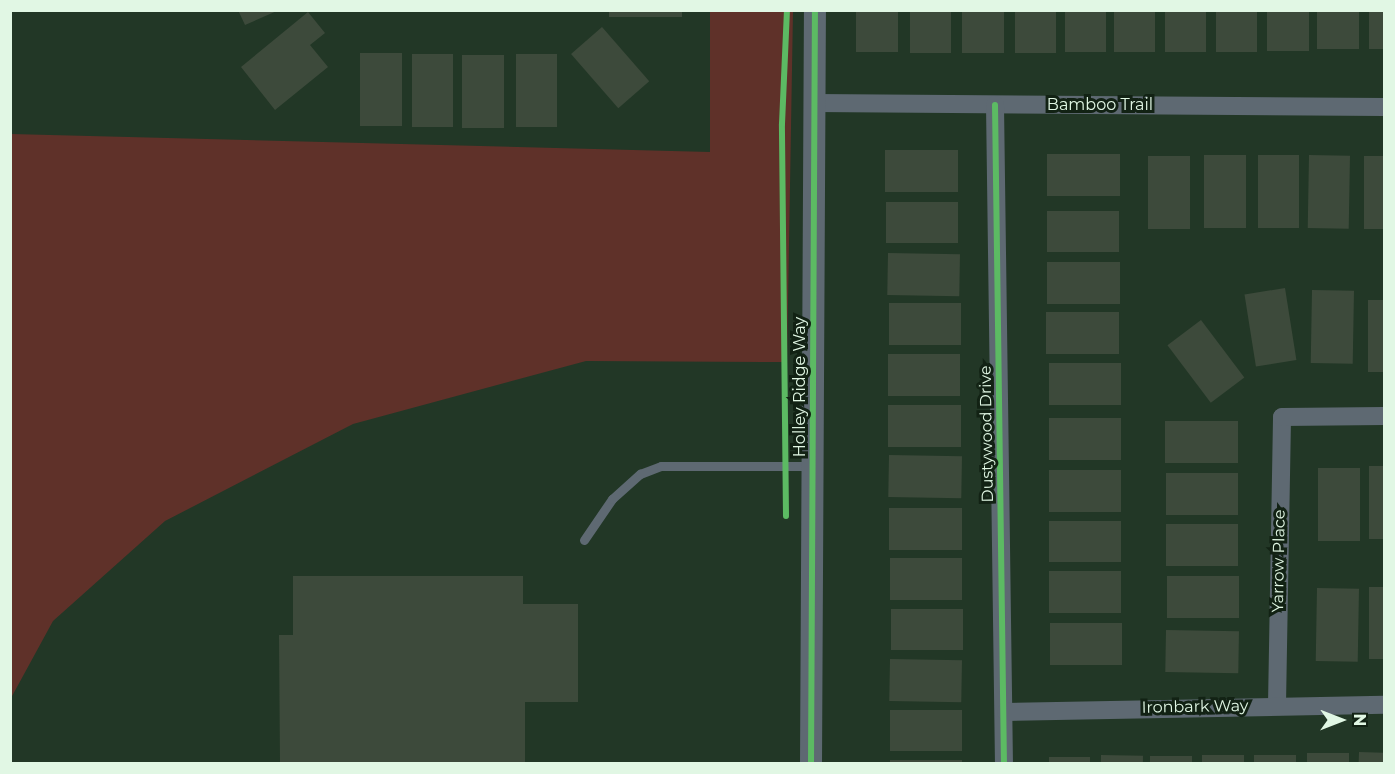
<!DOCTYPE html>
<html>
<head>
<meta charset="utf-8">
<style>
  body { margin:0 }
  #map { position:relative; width:1395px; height:774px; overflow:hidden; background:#223726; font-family:Montserrat,sans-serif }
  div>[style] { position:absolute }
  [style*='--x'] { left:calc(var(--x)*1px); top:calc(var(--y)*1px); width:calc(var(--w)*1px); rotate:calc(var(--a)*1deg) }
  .green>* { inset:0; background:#5f3129 }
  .building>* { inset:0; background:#3d4a3b; transform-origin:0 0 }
  .service>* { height:9px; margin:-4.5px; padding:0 4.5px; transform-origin:4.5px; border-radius:4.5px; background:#5e6972 }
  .minor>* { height:18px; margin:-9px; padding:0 9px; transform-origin:9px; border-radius:9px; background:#5e6972 }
  .tertiary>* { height:22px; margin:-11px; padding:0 11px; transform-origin:11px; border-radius:11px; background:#5e6972 }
  .cycleway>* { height:6px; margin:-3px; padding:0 3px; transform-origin:3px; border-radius:3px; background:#5cba63 }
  span { translate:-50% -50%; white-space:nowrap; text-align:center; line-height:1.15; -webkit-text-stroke:6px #122214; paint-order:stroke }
  .street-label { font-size:16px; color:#e1f7e4 }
  .frame { position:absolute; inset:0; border:12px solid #e1f7e4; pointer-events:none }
  .north { position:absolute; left:1311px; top:690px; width:60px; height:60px; -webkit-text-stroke:4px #122214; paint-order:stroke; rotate:90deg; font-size:16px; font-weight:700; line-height:24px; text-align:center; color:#e1f7e4 }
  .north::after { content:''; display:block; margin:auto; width:21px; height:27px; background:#e1f7e4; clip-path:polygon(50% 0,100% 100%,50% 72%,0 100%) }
</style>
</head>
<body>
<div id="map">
  <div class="green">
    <i style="clip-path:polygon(710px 11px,793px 11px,787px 362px,586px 361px,353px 424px,165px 521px,53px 621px,11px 698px,11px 134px,710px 152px)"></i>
  </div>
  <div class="building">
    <i style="clip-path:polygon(238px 10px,279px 10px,245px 25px)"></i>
    <i style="left:609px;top:10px;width:73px;height:7px"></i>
    <i style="left:856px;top:10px;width:42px;height:42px"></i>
    <i style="left:910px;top:10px;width:41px;height:43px"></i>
    <i style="left:962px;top:10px;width:42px;height:43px"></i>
    <i style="left:1015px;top:10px;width:41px;height:43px"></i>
    <i style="left:1065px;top:10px;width:41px;height:42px"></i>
    <i style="left:1114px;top:10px;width:41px;height:42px"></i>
    <i style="left:1165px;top:10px;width:41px;height:42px"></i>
    <i style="left:1216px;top:10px;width:41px;height:42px"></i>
    <i style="left:1267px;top:10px;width:42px;height:41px"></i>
    <i style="left:1317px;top:10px;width:42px;height:39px"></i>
    <i style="left:1369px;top:10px;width:15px;height:39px"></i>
    <i style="clip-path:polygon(308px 12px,325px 33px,310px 45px,328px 67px,275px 110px,241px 67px)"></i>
    <i style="left:602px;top:27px;width:72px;height:41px;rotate:49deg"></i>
    <i style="left:360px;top:53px;width:42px;height:73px"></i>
    <i style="left:412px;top:54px;width:41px;height:73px"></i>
    <i style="left:516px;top:54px;width:41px;height:73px"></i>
    <i style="left:462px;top:55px;width:42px;height:73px"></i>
    <i style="left:885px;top:150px;width:73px;height:42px"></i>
    <i style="left:1047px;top:154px;width:73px;height:42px"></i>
    <i style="left:1204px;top:155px;width:42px;height:73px"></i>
    <i style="left:1258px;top:155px;width:41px;height:73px"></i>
    <i style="left:1309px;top:155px;width:41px;height:73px;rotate:1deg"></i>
    <i style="left:1148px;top:156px;width:42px;height:73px"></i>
    <i style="left:1364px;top:156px;width:20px;height:73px"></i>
    <i style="left:886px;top:202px;width:72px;height:41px"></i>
    <i style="left:1047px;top:211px;width:72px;height:41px"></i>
    <i style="left:888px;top:253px;width:72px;height:42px;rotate:1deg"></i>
    <i style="left:1047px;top:262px;width:73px;height:42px"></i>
    <i style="left:1285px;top:288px;width:73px;height:41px;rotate:81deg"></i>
    <i style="left:1312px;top:290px;width:42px;height:73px;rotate:1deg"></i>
    <i style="left:1368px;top:300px;width:16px;height:72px"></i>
    <i style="left:889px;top:303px;width:72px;height:42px"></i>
    <i style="left:1046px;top:312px;width:73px;height:42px"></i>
    <i style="left:1201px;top:320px;width:72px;height:42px;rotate:53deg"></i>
    <i style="left:888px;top:354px;width:72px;height:42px"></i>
    <i style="left:1049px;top:363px;width:72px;height:42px"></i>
    <i style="left:888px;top:405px;width:73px;height:42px"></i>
    <i style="left:1049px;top:418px;width:72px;height:42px"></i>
    <i style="left:1165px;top:421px;width:73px;height:42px"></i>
    <i style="left:889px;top:455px;width:73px;height:42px;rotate:1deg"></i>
    <i style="left:1369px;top:466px;width:15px;height:73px"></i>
    <i style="left:1318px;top:468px;width:42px;height:73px"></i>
    <i style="left:1049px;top:470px;width:72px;height:42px"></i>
    <i style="left:1166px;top:473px;width:72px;height:42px"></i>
    <i style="left:889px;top:508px;width:73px;height:42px"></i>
    <i style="left:1049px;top:521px;width:72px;height:41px"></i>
    <i style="left:1166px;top:524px;width:72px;height:42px"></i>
    <i style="left:890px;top:558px;width:72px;height:42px"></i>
    <i style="left:1049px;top:571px;width:72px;height:42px"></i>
    <i style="clip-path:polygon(293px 576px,523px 576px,523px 604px,578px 604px,578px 702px,525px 702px,525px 764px,280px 764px,279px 635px,293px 635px)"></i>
    <i style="left:1167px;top:576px;width:72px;height:42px"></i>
    <i style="left:1369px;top:587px;width:15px;height:72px"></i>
    <i style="left:1317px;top:588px;width:42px;height:73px;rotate:1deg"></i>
    <i style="left:891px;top:609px;width:72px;height:41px"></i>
    <i style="left:1050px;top:623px;width:72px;height:42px"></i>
    <i style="left:1166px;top:630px;width:73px;height:42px;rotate:1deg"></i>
    <i style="left:890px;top:659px;width:72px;height:42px;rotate:1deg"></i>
    <i style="left:890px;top:710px;width:72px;height:41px"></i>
    <i style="left:1359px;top:752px;width:25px;height:12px;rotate:2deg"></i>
    <i style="left:1307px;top:753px;width:42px;height:11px"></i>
    <i style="left:1101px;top:755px;width:42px;height:9px;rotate:1deg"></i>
    <i style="left:1202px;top:755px;width:42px;height:9px"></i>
    <i style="left:1254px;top:755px;width:42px;height:9px"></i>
    <i style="left:1150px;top:756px;width:42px;height:8px"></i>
    <i style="left:1049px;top:757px;width:41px;height:7px"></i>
    <i style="left:890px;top:760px;width:72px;height:4px"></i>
  </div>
  <div class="service">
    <i style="--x:584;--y:540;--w:50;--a:-55.7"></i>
    <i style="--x:612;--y:499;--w:38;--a:-42"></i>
    <i style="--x:640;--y:474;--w:22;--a:-21"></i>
    <i style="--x:661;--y:466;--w:152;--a:0"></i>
  </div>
  <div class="minor">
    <i style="--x:815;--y:103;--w:569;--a:0.4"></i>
    <i style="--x:995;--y:105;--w:659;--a:89.22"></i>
    <i style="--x:1277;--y:705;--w:288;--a:-89"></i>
    <i style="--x:1282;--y:417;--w:102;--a:-0.6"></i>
    <i style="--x:1006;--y:712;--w:378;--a:-1.1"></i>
  </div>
  <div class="tertiary">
    <i style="--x:811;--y:764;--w:754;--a:-89.7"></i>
  </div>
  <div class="cycleway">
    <i style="--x:995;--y:105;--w:659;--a:89.22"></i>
    <i style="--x:786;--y:516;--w:392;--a:-90.6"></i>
    <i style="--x:782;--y:124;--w:114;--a:-87.5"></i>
    <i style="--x:811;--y:764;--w:754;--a:-89.7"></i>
  </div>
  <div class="street-label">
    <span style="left:1100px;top:105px">Bamboo Trail</span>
    <span style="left:800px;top:387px;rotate:-90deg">Holley Ridge Way</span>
    <span style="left:987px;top:434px;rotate:-91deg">Dustywood Drive</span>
    <span style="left:1279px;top:561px;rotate:-89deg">Yarrow Place</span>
    <span style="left:1195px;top:707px;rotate:-1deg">Ironbark Way</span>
  </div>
  <div class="frame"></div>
  <div class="north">N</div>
</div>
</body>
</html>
